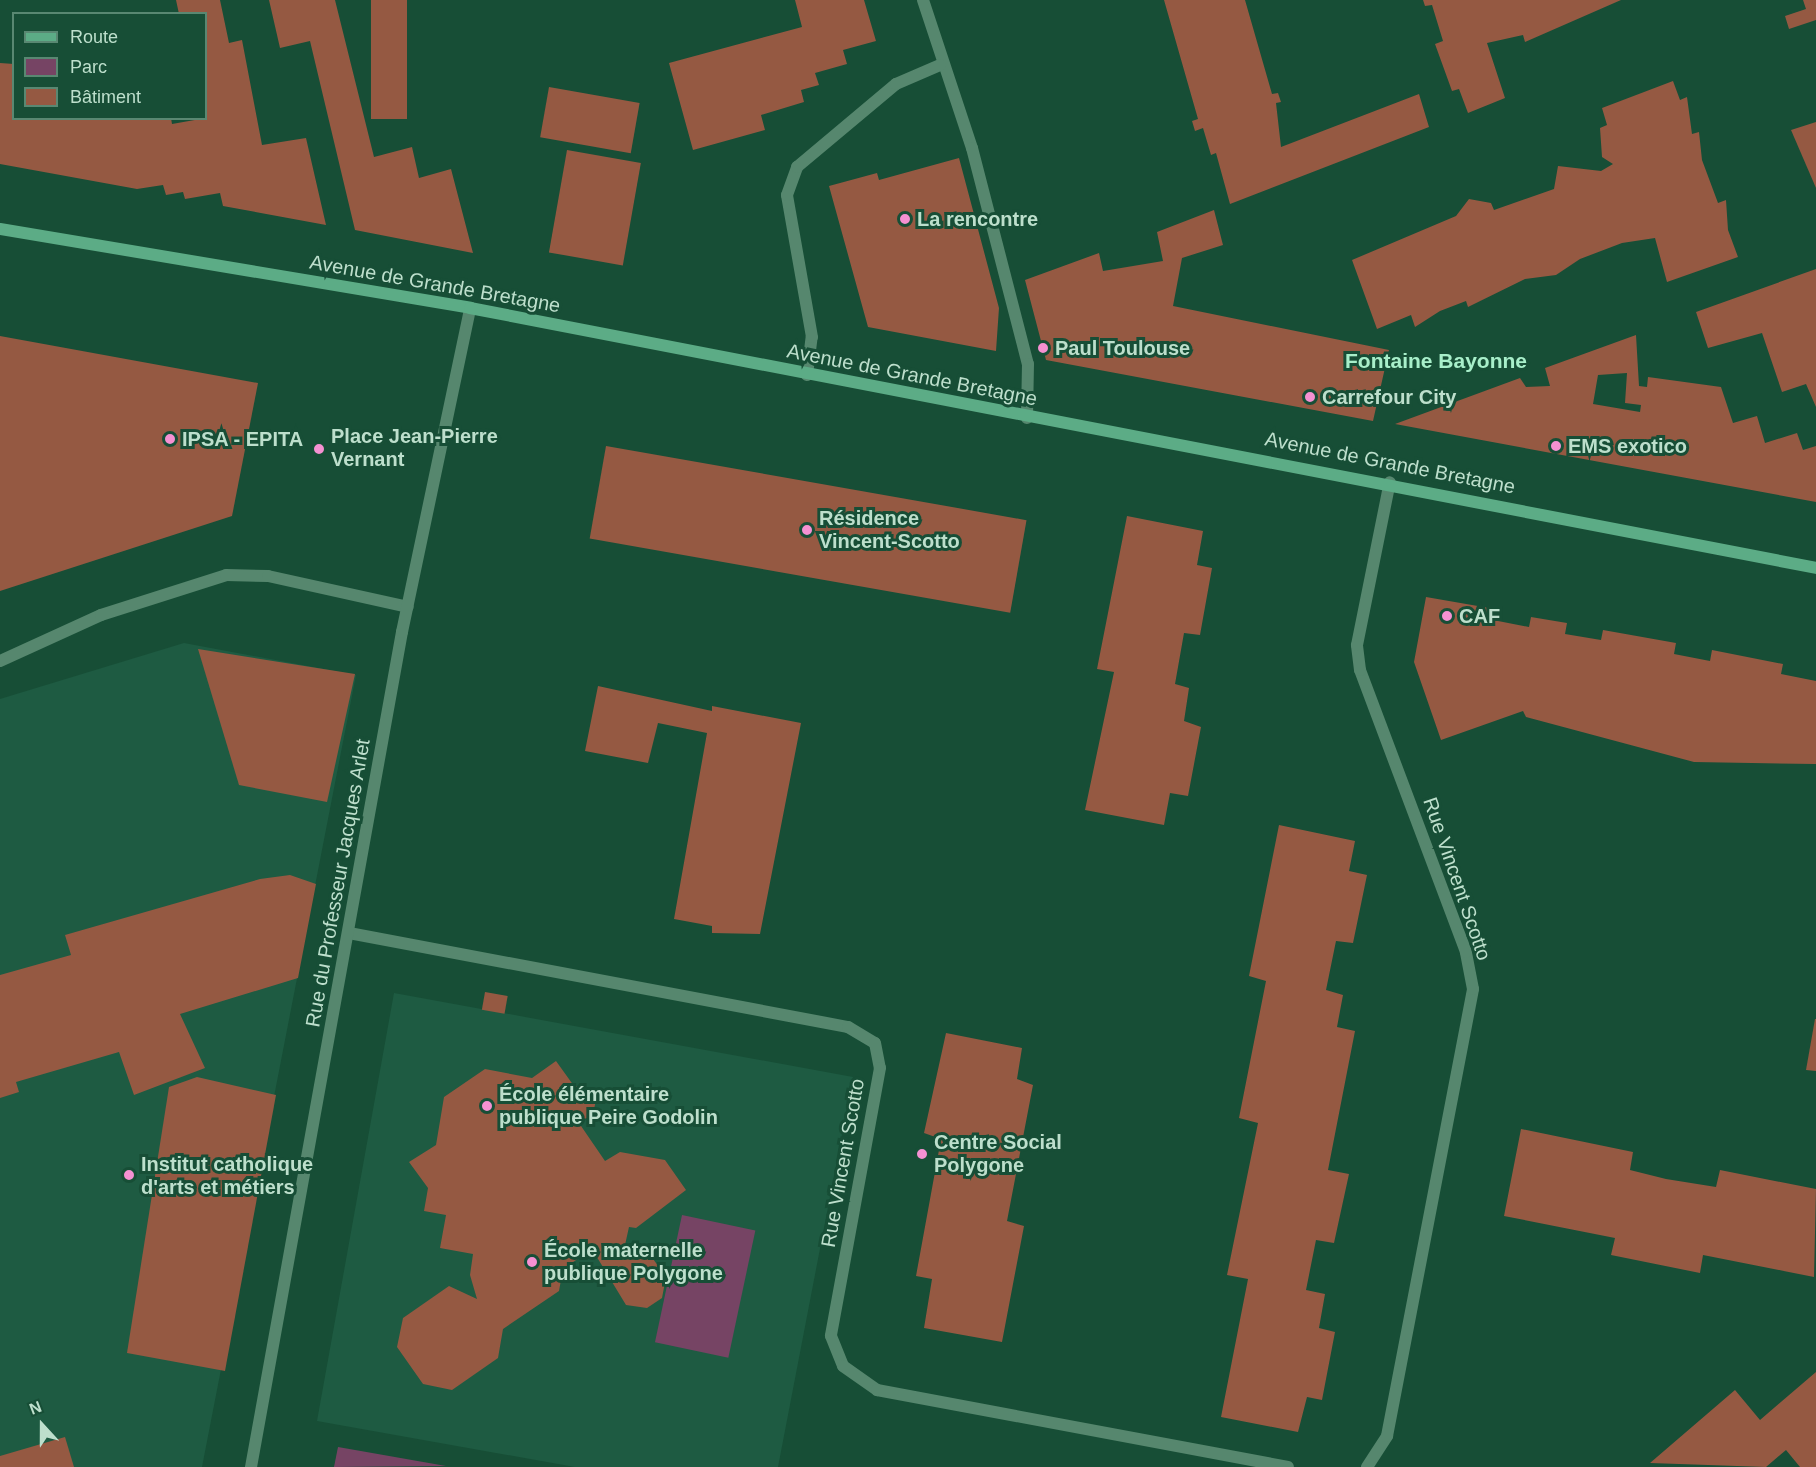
<!DOCTYPE html>
<html>
<head>
<meta charset="utf-8">
<style>
  body { margin:0 }
  #map { position:relative; width:1816px; height:1467px; overflow:hidden; background:#174e36; font-family:Helvetica,sans-serif }
  div>[style] { position:absolute }
  [style*='--x'] { left:calc(var(--x)*1px); top:calc(var(--y)*1px); width:calc(var(--w)*1px); rotate:calc(var(--a)*1deg) }
  .built>* { inset:0; background:#1e5b42 }
  .green>* { inset:0; background:#764464; transform-origin:0 0 }
  .building>* { inset:0; background:#955942; transform-origin:0 0 }
  .street>* { height:12px; margin:-6px; padding:0 6px; transform-origin:6px; border-radius:6px; background:#56876e }
  .secondary>* { height:12px; margin:-6px; padding:0 6px; transform-origin:6px; border-radius:6px; background:#5cac86 }
  .dots>* { width:16px; height:16px; translate:-50% -50%; box-sizing:border-box; border:3px solid #174e36; border-radius:50% }
  span { translate:-50% -50%; white-space:nowrap; text-align:center; line-height:1.15; -webkit-text-stroke:6px #174e36; paint-order:stroke }
  .poi-label { font-size:20px; color:#bddfcc; font-weight:700 }
  .left { translate:0 -50%; text-align:left }
  .street-label { font-size:20px; color:#bddfcc }
  .neighbourhood-label { font-size:21px; color:#a8efca; font-weight:700 }
  .legend { position:absolute; left:12px; top:12px; width:195px; height:108px; box-sizing:border-box; background:#174e36; border:2px solid #598872; margin:0; padding:8px 10px; list-style:none; font-size:18px; color:#bddfcc }
  .legend li { display:flex; align-items:center; gap:12px; height:30px }
  .legend b { width:30px; border:2px solid #598872 }
  .north { position:absolute; left:12px; top:1395px; width:60px; height:60px; -webkit-text-stroke:4px #174e36; paint-order:stroke; rotate:339deg; font-size:16px; font-weight:700; line-height:24px; text-align:center; color:#bddfcc }
  .north::after { content:''; display:block; margin:auto; width:21px; height:27px; background:#bddfcc; clip-path:polygon(50% 0,100% 100%,50% 72%,0 100%) }
</style>
</head>
<body>
<div id="map">
  <div class="built">
    <i style="clip-path:polygon(184px 643px,356px 675px,202px 1467px,0 1467px,0 699px)"></i>
    <i style="clip-path:polygon(394px 993px,853px 1077px,778px 1467px,575px 1467px,317px 1421px)"></i>
  </div>
  <div class="green">
    <i style="left:682px;top:1215px;width:75px;height:130px;rotate:12deg"></i>
    <i style="clip-path:polygon(338px 1447px,446px 1466px,334px 1467px)"></i>
  </div>
  <div class="building">
    <i style="clip-path:polygon(176px 0,220px 0,229px 43px,242px 40px,262px 145px,306px 138px,326px 225px,223px 206px,220px 193px,185px 199px,183px 192px,166px 195px,163px 185px,137px 189px,0 164px,0 63px,14px 64px,14px 118px,171px 118px,172px 124px,206px 118px,206px 14px,179px 14px)"></i>
    <i style="clip-path:polygon(269px 0,335px 0,374px 157px,412px 147px,419px 178px,451px 169px,473px 253px,355px 230px,310px 41px,280px 48px)"></i>
    <i style="left:371px;top:0;width:36px;height:119px"></i>
    <i style="clip-path:polygon(795px 0,864px 0,876px 41px,843px 50px,847px 64px,815px 73px,819px 85px,801px 90px,804px 102px,761px 115px,765px 130px,693px 150px,669px 63px,802px 27px)"></i>
    <i style="clip-path:polygon(1164px 0,1245px 0,1272px 94px,1278px 93px,1281px 102px,1276px 103px,1281px 147px,1419px 94px,1429px 127px,1230px 204px,1216px 153px,1211px 155px,1203px 128px,1195px 131px,1192px 121px,1198px 119px)"></i>
    <i style="clip-path:polygon(1423px 0,1621px 0,1525px 42px,1523px 35px,1487px 43px,1505px 98px,1468px 113px,1459px 89px,1452px 91px,1435px 44px,1443px 41px,1432px 5px,1425px 6px)"></i>
    <i style="clip-path:polygon(1803px 0,1816px 0,1816px 20px,1789px 29px,1785px 16px,1806px 9px)"></i>
    <i style="clip-path:polygon(1673px 81px,1680px 100px,1687px 97px,1692px 134px,1699px 132px,1702px 160px,1718px 203px,1726px 200px,1728px 230px,1738px 257px,1667px 282px,1655px 238px,1622px 243px,1580px 259px,1556px 275px,1525px 279px,1468px 307px,1466px 301px,1440px 311px,1415px 327px,1411px 315px,1377px 329px,1352px 260px,1456px 216px,1469px 199px,1491px 203px,1494px 210px,1554px 189px,1558px 166px,1601px 171px,1613px 164px,1602px 157px,1600px 128px,1607px 125px,1602px 108px)"></i>
    <i style="left:549px;top:87px;width:92px;height:51px;rotate:10deg"></i>
    <i style="clip-path:polygon(1816px 122px,1816px 188px,1791px 130px)"></i>
    <i style="left:567px;top:150px;width:75px;height:104px;rotate:10deg"></i>
    <i style="clip-path:polygon(959px 158px,999px 308px,996px 351px,868px 327px,829px 186px,877px 173px,879px 180px)"></i>
    <i style="clip-path:polygon(1214px 210px,1223px 245px,1182px 258px,1173px 306px,1389px 350px,1373px 421px,1046px 360px,1025px 280px,1099px 253px,1103px 271px,1163px 261px,1157px 232px)"></i>
    <i style="clip-path:polygon(1816px 269px,1816px 407px,1806px 384px,1782px 392px,1762px 333px,1708px 348px,1696px 312px)"></i>
    <i style="clip-path:polygon(evenodd,1636px 335px,1639px 386px,1647px 387px,1648px 377px,1721px 387px,1733px 423px,1757px 416px,1765px 443px,1797px 433px,1803px 450px,1816px 446px,1816px 502px,1395px 424px,1520px 378px,1526px 387px,1550px 386px,1545px 368px,1636px 335px,1627px 373px,1625px 403px,1641px 405px,1640px 412px,1593px 404px,1598px 375px,1627px 373px)"></i>
    <i style="clip-path:polygon(0 336px,258px 383px,232px 516px,0 591px)"></i>
    <i style="left:606px;top:446px;width:427px;height:94px;rotate:10deg"></i>
    <i style="clip-path:polygon(1127px 516px,1203px 531px,1197px 565px,1212px 568px,1200px 635px,1184px 633px,1175px 684px,1189px 688px,1184px 721px,1201px 727px,1188px 796px,1170px 793px,1164px 825px,1085px 810px,1114px 672px,1097px 669px)"></i>
    <i style="clip-path:polygon(1426px 597px,1495px 609px,1493px 620px,1529px 627px,1531px 617px,1567px 623px,1565px 634px,1601px 640px,1603px 630px,1676px 643px,1674px 654px,1710px 661px,1712px 650px,1783px 664px,1781px 674px,1816px 681px,1816px 764px,1694px 762px,1526px 717px,1523px 711px,1441px 740px,1414px 662px)"></i>
    <i style="clip-path:polygon(198px 649px,355px 674px,327px 802px,239px 785px)"></i>
    <i style="clip-path:polygon(598px 686px,712px 711px,712px 706px,801px 723px,760px 934px,712px 933px,712px 926px,674px 919px,707px 733px,658px 723px,648px 763px,585px 751px)"></i>
    <i style="clip-path:polygon(1279px 825px,1355px 841px,1349px 871px,1367px 875px,1353px 943px,1336px 941px,1326px 990px,1343px 995px,1337px 1027px,1355px 1031px,1328px 1170px,1349px 1174px,1334px 1243px,1316px 1240px,1306px 1290px,1325px 1294px,1319px 1328px,1335px 1332px,1322px 1400px,1307px 1397px,1298px 1432px,1221px 1417px,1248px 1279px,1227px 1275px,1258px 1123px,1239px 1118px,1266px 981px,1249px 976px)"></i>
    <i style="clip-path:polygon(290px 875px,316px 884px,298px 978px,180px 1014px,205px 1068px,134px 1095px,119px 1052px,16px 1082px,19px 1092px,0 1098px,0 975px,71px 955px,65px 935px,260px 879px)"></i>
    <i style="left:485px;top:992px;width:23px;height:18px;rotate:10deg"></i>
    <i style="clip-path:polygon(1815px 1019px,1816px 1019px,1816px 1071px,1806px 1070px)"></i>
    <i style="clip-path:polygon(946px 1033px,1022px 1048px,1017px 1079px,1033px 1085px,1007px 1221px,1024px 1226px,1002px 1342px,924px 1328px,932px 1279px,916px 1276px,941px 1139px,924px 1133px)"></i>
    <i style="clip-path:polygon(556px 1061px,574px 1086px,598px 1091px,593px 1114px,579px 1123px,605px 1161px,620px 1152px,665px 1160px,686px 1190px,636px 1228px,629px 1227px,625px 1245px,646px 1249px,666px 1277px,662px 1298px,647px 1308px,626px 1305px,592px 1249px,563px 1269px,559px 1291px,503px 1329px,498px 1358px,452px 1390px,423px 1384px,397px 1347px,403px 1318px,449px 1286px,477px 1299px,470px 1275px,473px 1254px,440px 1248px,446px 1215px,424px 1211px,428px 1188px,409px 1162px,436px 1145px,444px 1097px,485px 1069px,532px 1078px)"></i>
    <i style="clip-path:polygon(197px 1077px,276px 1095px,225px 1371px,127px 1353px,169px 1087px)"></i>
    <i style="clip-path:polygon(1521px 1129px,1633px 1152px,1630px 1170px,1666px 1179px,1716px 1187px,1720px 1170px,1816px 1189px,1814px 1277px,1703px 1255px,1700px 1273px,1611px 1255px,1615px 1238px,1504px 1216px)"></i>
    <i style="clip-path:polygon(1816px 1372px,1816px 1467px,1800px 1467px,1786px 1450px,1766px 1467px,1650px 1463px,1735px 1390px,1760px 1420px)"></i>
    <i style="clip-path:polygon(65px 1437px,74px 1467px,0 1467px,0 1456px)"></i>
  </div>
  <div class="street">
    <i style="--x:923;--y:0;--w:156;--a:71.7"></i>
    <i style="--x:972;--y:148;--w:223;--a:75.5"></i>
    <i style="--x:1028;--y:364;--w:54;--a:91.1"></i>
    <i style="--x:807;--y:375;--w:38;--a:-83"></i>
    <i style="--x:812;--y:337;--w:144;--a:-100"></i>
    <i style="--x:787;--y:195;--w:30;--a:-70"></i>
    <i style="--x:797;--y:167;--w:129;--a:-40"></i>
    <i style="--x:896;--y:84;--w:48;--a:-23.4"></i>
    <i style="--x:0;--y:661;--w:111;--a:-24.5"></i>
    <i style="--x:101;--y:615;--w:131;--a:-17.7"></i>
    <i style="--x:226;--y:575;--w:42;--a:1.4"></i>
    <i style="--x:268;--y:576;--w:143;--a:12.5"></i>
    <i style="--x:349;--y:933;--w:508;--a:10.67"></i>
    <i style="--x:848;--y:1027;--w:31;--a:31"></i>
    <i style="--x:875;--y:1043;--w:25;--a:79"></i>
    <i style="--x:880;--y:1068;--w:272;--a:100.4"></i>
    <i style="--x:831;--y:1336;--w:32;--a:68"></i>
    <i style="--x:843;--y:1366;--w:42;--a:35.2"></i>
    <i style="--x:877;--y:1390;--w:418;--a:10.6"></i>
    <i style="--x:251;--y:1467;--w:849;--a:-79.75"></i>
    <i style="--x:402;--y:632;--w:331;--a:-78.1"></i>
    <i style="--x:1367;--y:1467;--w:37;--a:-57"></i>
    <i style="--x:1387;--y:1436;--w:455;--a:-79.1"></i>
    <i style="--x:1473;--y:989;--w:38;--a:-101"></i>
    <i style="--x:1466;--y:952;--w:301;--a:-110.6"></i>
    <i style="--x:1360;--y:670;--w:25;--a:-97"></i>
    <i style="--x:1357;--y:645;--w:166;--a:-78.6"></i>
  </div>
  <div class="secondary">
    <i style="--x:0;--y:229;--w:477;--a:9.5"></i>
    <i style="--x:470;--y:308;--w:1371;--a:10.93"></i>
  </div>
  <div class="dots">
    <i style="left:905px;top:219px;background:#f591d2"></i>
    <i style="left:1043px;top:348px;background:#f591d2"></i>
    <i style="left:1310px;top:397px;background:#f591d2"></i>
    <i style="left:170px;top:439px;background:#f591d2"></i>
    <i style="left:1556px;top:446px;background:#f591d2"></i>
    <i style="left:319px;top:449px;background:#f591d2"></i>
    <i style="left:807px;top:530px;background:#f591d2"></i>
    <i style="left:1447px;top:616px;background:#f591d2"></i>
    <i style="left:487px;top:1106px;background:#f591d2"></i>
    <i style="left:922px;top:1154px;background:#f591d2"></i>
    <i style="left:129px;top:1175px;background:#f591d2"></i>
    <i style="left:532px;top:1262px;background:#f591d2"></i>
  </div>
  <div class="poi-label">
    <span class="left" style="left:917px;top:219px">La rencontre</span>
    <span class="left" style="left:1055px;top:348px">Paul Toulouse</span>
    <span class="left" style="left:1322px;top:397px">Carrefour City</span>
    <span class="left" style="left:331px;top:448px">Place Jean-Pierre<br>Vernant</span>
    <span class="left" style="left:182px;top:439px">IPSA - EPITA</span>
    <span class="left" style="left:1568px;top:446px">EMS exotico</span>
    <span class="left" style="left:819px;top:530px">Résidence<br>Vincent-Scotto</span>
    <span class="left" style="left:1459px;top:616px">CAF</span>
    <span class="left" style="left:499px;top:1106px">École élémentaire<br>publique Peire Godolin</span>
    <span class="left" style="left:934px;top:1154px">Centre Social<br>Polygone</span>
    <span class="left" style="left:141px;top:1176px">Institut catholique<br>d'arts et métiers</span>
    <span class="left" style="left:544px;top:1262px">École maternelle<br>publique Polygone</span>
  </div>
  <div class="street-label">
    <span style="left:435px;top:284px;rotate:10deg">Avenue de Grande Bretagne</span>
    <span style="left:912px;top:375px;rotate:11deg">Avenue de Grande Bretagne</span>
    <span style="left:1390px;top:463px;rotate:11deg">Avenue de Grande Bretagne</span>
    <span style="left:1457px;top:879px;rotate:71deg">Rue Vincent Scotto</span>
    <span style="left:338px;top:883px;rotate:-80deg">Rue du Professeur Jacques Arlet</span>
    <span style="left:843px;top:1163px;rotate:-80deg">Rue Vincent Scotto</span>
  </div>
  <div class="neighbourhood-label">
    <span style="left:1436px;top:361px">Fontaine Bayonne</span>
  </div>
  <ul class="legend">
  <li><b style="height:8px;background:#5cac86"></b>Route</li>
  <li><b style="height:16px;background:#764464"></b>Parc</li>
  <li><b style="height:16px;background:#955942"></b>Bâtiment</li>
  </ul>
  <div class="north">N</div>
</div>
</body>
</html>
